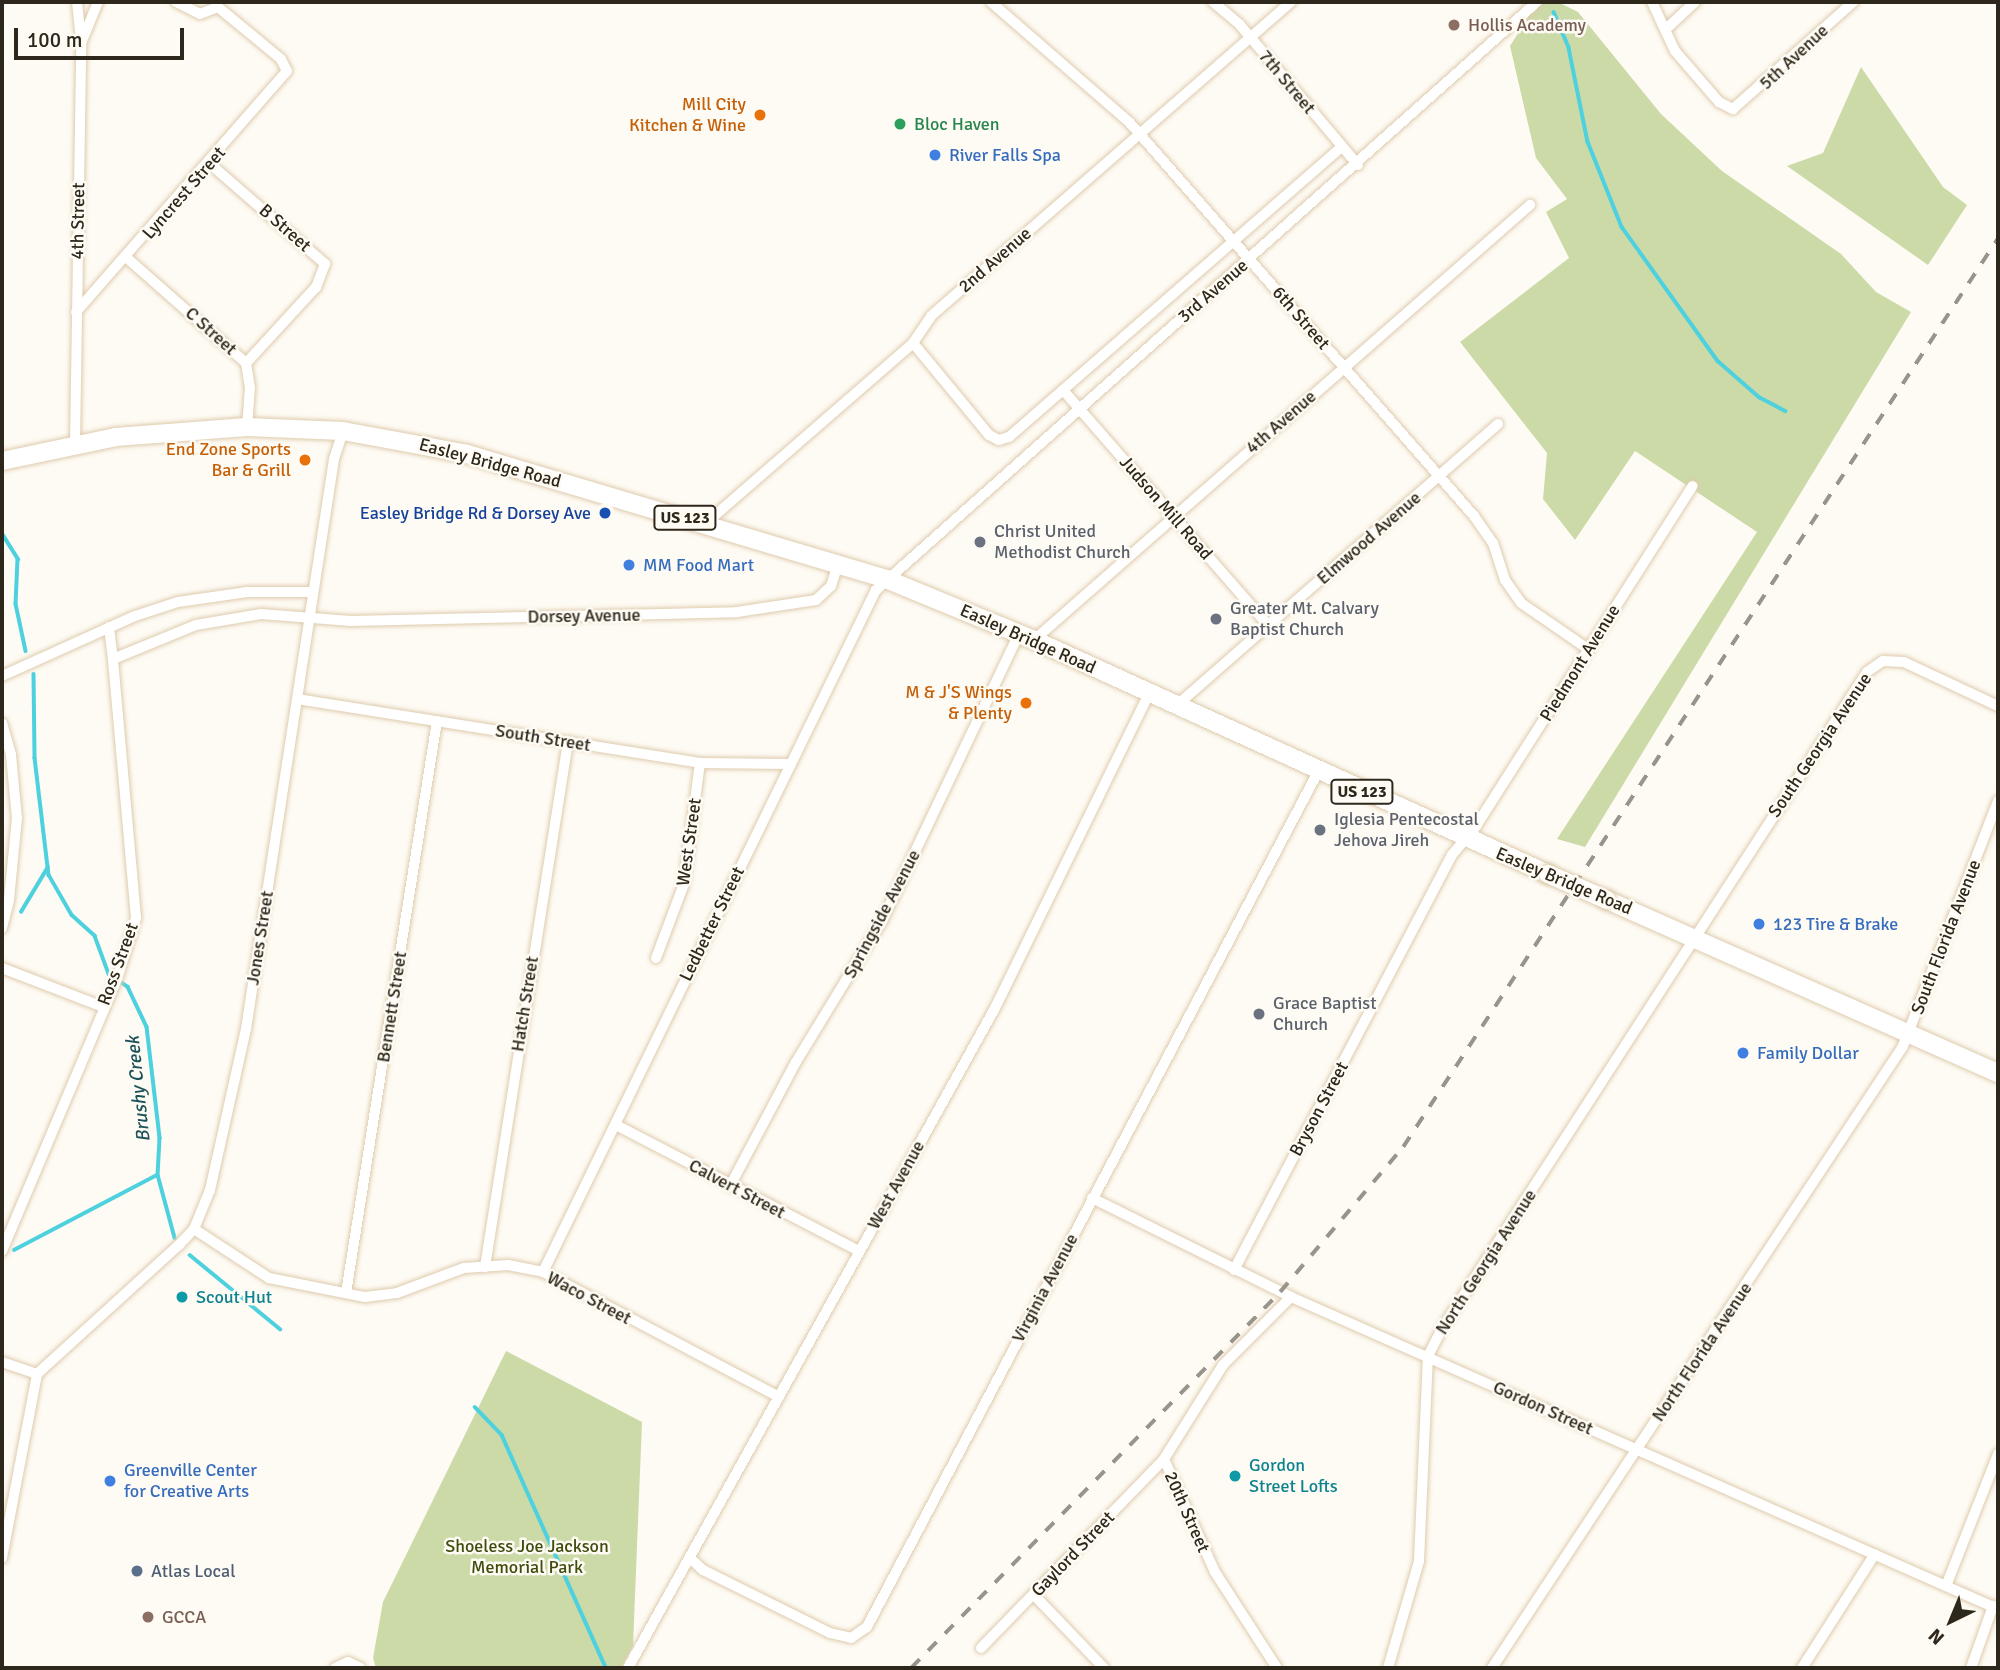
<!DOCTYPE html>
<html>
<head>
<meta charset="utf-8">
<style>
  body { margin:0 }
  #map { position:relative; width:2000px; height:1670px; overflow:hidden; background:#fefbf4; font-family:Signika,sans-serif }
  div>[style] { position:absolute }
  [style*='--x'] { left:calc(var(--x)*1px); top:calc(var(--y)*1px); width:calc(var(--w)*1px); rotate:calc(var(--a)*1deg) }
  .green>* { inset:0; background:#ccdaa8 }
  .stream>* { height:3.5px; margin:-1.75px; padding:0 1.75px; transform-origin:1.75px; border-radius:1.75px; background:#4ed1de }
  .roads { filter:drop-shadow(0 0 2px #decbad) drop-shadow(0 0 2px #decbad) }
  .minor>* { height:10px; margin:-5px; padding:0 5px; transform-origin:5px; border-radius:5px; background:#fff }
  .highway>* { height:18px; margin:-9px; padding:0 9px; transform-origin:9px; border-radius:9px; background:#fff }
  .rail>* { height:3.5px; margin-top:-1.75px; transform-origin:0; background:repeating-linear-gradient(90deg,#99948b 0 12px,transparent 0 24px) }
  .bridges { filter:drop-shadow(0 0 2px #decbad) drop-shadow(0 0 2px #decbad) }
  .highway-bridge>* { height:18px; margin:-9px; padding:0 9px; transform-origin:9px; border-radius:9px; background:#fff }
  .dots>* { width:19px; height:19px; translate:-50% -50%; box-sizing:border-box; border:4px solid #fefbf4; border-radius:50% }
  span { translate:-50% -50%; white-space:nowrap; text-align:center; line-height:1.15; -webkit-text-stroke:5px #fefbf4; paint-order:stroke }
  .shield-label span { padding:2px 5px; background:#fefbf4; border:2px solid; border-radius:5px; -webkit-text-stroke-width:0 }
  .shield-label { font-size:16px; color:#2e271b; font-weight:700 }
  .education-label { font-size:18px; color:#785e54 }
  .left { translate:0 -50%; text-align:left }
  .street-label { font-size:18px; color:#2e271b }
  .food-label { font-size:18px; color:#c56008 }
  .right { translate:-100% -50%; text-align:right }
  .leisure-label { font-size:18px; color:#27864d }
  .shop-label { font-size:18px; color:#366cbe }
  .transit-label { font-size:18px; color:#164399 }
  .worship-label { font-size:18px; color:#5b616d }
  .culture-label { font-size:18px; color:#0d838f }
  .park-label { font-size:18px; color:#404d0e }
  .service-label { font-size:18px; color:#4e5e75 }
  .water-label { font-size:19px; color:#1c5359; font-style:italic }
  .frame { position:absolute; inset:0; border:4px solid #2e271b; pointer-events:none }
  .north { position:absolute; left:1916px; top:1586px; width:70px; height:70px; -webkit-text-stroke:5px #fefbf4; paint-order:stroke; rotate:223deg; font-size:19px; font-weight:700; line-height:28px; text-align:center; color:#2e271b }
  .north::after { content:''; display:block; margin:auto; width:24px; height:32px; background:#2e271b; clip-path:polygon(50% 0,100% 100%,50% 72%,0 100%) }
  .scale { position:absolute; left:14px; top:28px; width:170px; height:32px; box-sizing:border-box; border:4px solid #2e271b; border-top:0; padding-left:9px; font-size:21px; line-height:24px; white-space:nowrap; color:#2e271b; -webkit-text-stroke:5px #fefbf4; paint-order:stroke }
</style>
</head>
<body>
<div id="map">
  <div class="green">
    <i style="clip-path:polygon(1538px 2px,1558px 2px,1578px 12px,1661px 114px,1722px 171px,1841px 254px,1876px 292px,1911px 312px,1585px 847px,1557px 839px,1757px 532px,1635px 451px,1575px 540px,1543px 499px,1547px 453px,1460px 342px,1569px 258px,1546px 212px,1567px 199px,1536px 158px,1510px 46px)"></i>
    <i style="clip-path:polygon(1861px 67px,1943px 187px,1967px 205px,1928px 265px,1787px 166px,1823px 153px)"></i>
    <i style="clip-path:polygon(506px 1351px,642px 1422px,633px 1646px,621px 1668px,376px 1668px,373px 1658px,383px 1602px)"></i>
  </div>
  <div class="stream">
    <i style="--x:1554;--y:12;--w:39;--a:67"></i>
    <i style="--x:1569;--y:48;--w:96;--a:78.6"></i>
    <i style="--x:1588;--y:142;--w:92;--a:68.2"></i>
    <i style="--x:1622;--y:227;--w:165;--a:54.4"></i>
    <i style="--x:1718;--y:361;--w:55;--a:41.3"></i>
    <i style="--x:1759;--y:397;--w:30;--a:28"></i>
    <i style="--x:2;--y:533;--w:31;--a:58"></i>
    <i style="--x:18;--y:559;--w:45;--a:92.5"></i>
    <i style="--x:16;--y:604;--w:48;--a:78"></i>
    <i style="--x:34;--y:674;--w:84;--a:89.3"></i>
    <i style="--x:35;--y:758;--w:118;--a:83.2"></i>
    <i style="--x:49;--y:875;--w:46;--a:60.1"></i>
    <i style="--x:72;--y:915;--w:31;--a:42"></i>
    <i style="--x:95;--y:936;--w:40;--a:69.8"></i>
    <i style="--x:109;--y:974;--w:23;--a:34"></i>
    <i style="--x:128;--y:987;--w:44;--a:64.6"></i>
    <i style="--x:147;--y:1027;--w:112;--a:83.3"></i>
    <i style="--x:160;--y:1138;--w:37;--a:93"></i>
    <i style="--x:158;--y:1175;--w:65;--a:74.9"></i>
    <i style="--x:21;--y:912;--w:52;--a:-59"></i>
    <i style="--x:14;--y:1250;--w:161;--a:-27.7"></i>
    <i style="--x:190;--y:1255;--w:117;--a:39.4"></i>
    <i style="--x:475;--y:1407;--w:39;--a:46"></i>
    <i style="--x:502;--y:1435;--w:255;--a:65.9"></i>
  </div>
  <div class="roads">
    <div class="minor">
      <i style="--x:77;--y:2;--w:39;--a:84"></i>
      <i style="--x:991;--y:2;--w:184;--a:41"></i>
      <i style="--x:1130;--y:123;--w:522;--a:48.8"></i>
      <i style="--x:1474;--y:516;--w:33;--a:55"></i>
      <i style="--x:1493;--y:543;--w:39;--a:72"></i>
      <i style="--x:1505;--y:580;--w:28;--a:55"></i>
      <i style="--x:1521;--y:603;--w:81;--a:34.5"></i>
      <i style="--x:1213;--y:2;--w:35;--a:40"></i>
      <i style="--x:1240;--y:25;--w:183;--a:49.9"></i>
      <i style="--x:1652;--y:2;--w:54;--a:64.9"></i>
      <i style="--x:1675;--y:51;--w:67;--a:49.2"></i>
      <i style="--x:1719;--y:102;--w:16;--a:27"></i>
      <i style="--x:1733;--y:109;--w:161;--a:-41.7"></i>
      <i style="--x:1666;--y:29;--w:40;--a:-43"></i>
      <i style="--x:209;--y:163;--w:154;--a:41"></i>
      <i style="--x:325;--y:264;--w:25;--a:111"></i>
      <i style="--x:316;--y:287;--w:103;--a:132.6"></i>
      <i style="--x:127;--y:258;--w:159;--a:41.4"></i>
      <i style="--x:246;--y:363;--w:24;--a:81"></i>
      <i style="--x:250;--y:387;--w:40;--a:94.3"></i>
      <i style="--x:76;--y:312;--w:320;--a:-48.8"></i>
      <i style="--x:287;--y:71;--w:13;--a:-117"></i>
      <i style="--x:281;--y:59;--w:82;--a:-140.5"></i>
      <i style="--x:218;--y:7;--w:19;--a:159"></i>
      <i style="--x:200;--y:14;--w:27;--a:-153"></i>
      <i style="--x:913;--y:343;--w:119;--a:50.4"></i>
      <i style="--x:989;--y:435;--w:11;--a:27"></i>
      <i style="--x:999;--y:440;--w:10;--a:-17"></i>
      <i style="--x:1009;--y:437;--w:442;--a:-41.1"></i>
      <i style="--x:1063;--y:390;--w:313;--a:48.9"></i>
      <i style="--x:75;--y:444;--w:401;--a:-89.1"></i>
      <i style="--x:81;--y:43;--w:44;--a:-67.5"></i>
      <i style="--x:705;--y:524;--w:276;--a:-41"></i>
      <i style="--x:913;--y:343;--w:32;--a:-56"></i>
      <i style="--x:931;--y:316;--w:478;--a:-41.1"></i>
      <i style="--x:109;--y:627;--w:32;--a:83"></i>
      <i style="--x:113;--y:659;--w:90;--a:-22.3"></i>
      <i style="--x:196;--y:625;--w:66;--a:-9.6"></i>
      <i style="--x:261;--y:614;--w:90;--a:4.4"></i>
      <i style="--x:351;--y:621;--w:386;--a:-1.3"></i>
      <i style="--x:737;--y:612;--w:80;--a:-8.6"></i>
      <i style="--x:816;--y:600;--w:21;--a:-43"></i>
      <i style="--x:831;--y:586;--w:22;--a:-72"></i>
      <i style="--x:1034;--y:640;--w:660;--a:-41.25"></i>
      <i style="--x:2;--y:676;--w:146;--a:-24.3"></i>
      <i style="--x:135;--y:616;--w:45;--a:-18"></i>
      <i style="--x:178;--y:602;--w:70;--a:-8.2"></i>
      <i style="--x:247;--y:592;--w:66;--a:0"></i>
      <i style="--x:297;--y:699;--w:408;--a:9"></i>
      <i style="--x:700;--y:763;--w:90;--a:0.6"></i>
      <i style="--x:1176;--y:706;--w:428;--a:-41.2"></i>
      <i style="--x:2;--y:723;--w:33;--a:74"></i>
      <i style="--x:11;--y:755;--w:63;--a:84.6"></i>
      <i style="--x:17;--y:818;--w:82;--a:95.6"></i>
      <i style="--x:9;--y:900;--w:29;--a:104"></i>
      <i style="--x:656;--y:958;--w:79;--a:-69.3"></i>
      <i style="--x:684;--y:884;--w:122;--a:-82.5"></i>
      <i style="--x:2;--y:968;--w:108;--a:21.1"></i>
      <i style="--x:616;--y:1125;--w:274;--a:27.4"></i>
      <i style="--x:730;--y:1186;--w:140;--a:-62"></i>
      <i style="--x:796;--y:1062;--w:165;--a:-58.6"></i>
      <i style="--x:882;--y:921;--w:318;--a:-64.5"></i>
      <i style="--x:1092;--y:1198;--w:222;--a:26.4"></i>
      <i style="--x:1291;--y:1297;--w:773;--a:23.81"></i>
      <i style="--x:194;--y:1229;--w:90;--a:33.2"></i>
      <i style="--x:269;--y:1278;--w:98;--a:11.2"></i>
      <i style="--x:365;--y:1297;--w:32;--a:-7"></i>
      <i style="--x:397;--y:1293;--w:72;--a:-20.5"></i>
      <i style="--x:464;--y:1268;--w:44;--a:-3.9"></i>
      <i style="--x:508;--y:1265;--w:36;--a:11"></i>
      <i style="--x:543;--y:1272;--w:267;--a:27.9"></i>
      <i style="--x:2;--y:1251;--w:298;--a:-67.1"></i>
      <i style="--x:118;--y:976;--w:61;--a:-72.8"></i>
      <i style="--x:136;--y:918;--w:260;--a:-95.1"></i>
      <i style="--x:485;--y:1267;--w:532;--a:-81.02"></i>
      <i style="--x:1234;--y:1270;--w:469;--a:-62.3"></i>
      <i style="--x:1452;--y:855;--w:38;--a:-50"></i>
      <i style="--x:1476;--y:826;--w:403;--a:-57.5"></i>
      <i style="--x:543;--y:1272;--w:759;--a:-63.98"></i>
      <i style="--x:876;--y:590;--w:885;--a:-41.66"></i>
      <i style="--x:346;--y:1293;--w:579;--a:-80.96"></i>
      <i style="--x:2;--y:1362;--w:37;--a:19"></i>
      <i style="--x:37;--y:1374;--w:192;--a:-42.3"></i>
      <i style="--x:179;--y:1245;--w:22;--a:-47"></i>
      <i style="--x:194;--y:1229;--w:42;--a:-67.7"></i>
      <i style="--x:210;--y:1190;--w:165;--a:-77.4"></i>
      <i style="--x:246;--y:1029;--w:577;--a:-81.22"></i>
      <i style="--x:334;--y:459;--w:29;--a:-72"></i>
      <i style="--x:2;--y:1558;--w:187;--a:-79.2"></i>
      <i style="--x:690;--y:1558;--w:18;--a:43"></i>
      <i style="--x:703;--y:1570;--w:142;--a:26.4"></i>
      <i style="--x:830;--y:1633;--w:22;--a:13"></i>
      <i style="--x:851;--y:1638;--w:19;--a:-35"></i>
      <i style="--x:867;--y:1627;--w:967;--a:-62.19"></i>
      <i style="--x:1946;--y:1586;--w:142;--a:-68.5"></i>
      <i style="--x:1034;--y:1595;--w:101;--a:46.2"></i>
      <i style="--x:981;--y:1648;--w:263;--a:-45.9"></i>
      <i style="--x:335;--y:1668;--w:14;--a:-25"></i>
      <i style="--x:348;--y:1662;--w:14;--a:25"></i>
      <i style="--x:628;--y:1668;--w:755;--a:-60.92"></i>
      <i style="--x:995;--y:1008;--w:350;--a:-63.9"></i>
      <i style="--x:1277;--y:1668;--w:114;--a:-122.9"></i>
      <i style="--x:1215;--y:1572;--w:124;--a:-114.3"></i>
      <i style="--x:1164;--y:1459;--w:111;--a:-57.9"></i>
      <i style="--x:1223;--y:1365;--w:96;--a:-45"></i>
      <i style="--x:1388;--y:1668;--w:111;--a:-73.8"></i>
      <i style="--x:1419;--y:1561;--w:205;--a:-87.5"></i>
      <i style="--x:1428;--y:1356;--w:29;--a:-63"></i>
      <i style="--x:1441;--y:1330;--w:784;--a:-57.08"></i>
      <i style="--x:1867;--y:672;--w:19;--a:-35"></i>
      <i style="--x:1883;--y:661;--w:21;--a:3"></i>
      <i style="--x:1904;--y:662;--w:104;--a:25.1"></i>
      <i style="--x:1492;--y:1668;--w:746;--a:-56.54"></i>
      <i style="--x:1903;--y:1046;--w:263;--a:-68.8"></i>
      <i style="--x:1802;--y:1668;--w:135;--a:-57.4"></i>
      <i style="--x:1971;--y:1668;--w:66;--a:-70.5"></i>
    </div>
    <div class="highway">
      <i style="--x:2;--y:461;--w:116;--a:-11.9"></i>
      <i style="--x:116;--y:437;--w:131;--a:-4.4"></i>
      <i style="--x:247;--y:427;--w:96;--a:2.4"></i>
      <i style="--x:343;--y:431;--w:126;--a:10.5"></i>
      <i style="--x:467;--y:454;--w:437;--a:16.6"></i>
      <i style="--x:886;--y:579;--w:160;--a:22.4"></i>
      <i style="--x:1034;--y:640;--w:565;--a:24.48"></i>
      <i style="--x:1607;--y:900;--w:428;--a:23.9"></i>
    </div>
  </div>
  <div class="rail">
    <i style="--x:911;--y:1668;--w:527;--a:-45.54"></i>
    <i style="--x:1280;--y:1292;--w:190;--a:-49.7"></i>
    <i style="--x:1403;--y:1147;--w:1086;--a:-56.79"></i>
  </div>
  <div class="bridges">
    <div class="highway-bridge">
      <i style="--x:1548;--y:874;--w:64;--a:23.8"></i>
    </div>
  </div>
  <div class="dots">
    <i style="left:1454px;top:25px;background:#8d6e63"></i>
    <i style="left:760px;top:115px;background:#e8710a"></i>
    <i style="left:900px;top:124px;background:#2e9e5b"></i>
    <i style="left:935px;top:155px;background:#3f7fe0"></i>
    <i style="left:305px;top:460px;background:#e8710a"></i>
    <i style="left:605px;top:513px;background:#1a4fb4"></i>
    <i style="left:980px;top:542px;background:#6b7280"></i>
    <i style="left:629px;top:565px;background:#3f7fe0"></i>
    <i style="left:1216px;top:619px;background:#6b7280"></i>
    <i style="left:1026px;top:703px;background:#e8710a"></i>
    <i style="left:1320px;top:830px;background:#6b7280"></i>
    <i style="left:1759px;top:924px;background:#3f7fe0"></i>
    <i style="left:1259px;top:1014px;background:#6b7280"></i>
    <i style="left:1743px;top:1053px;background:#3f7fe0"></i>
    <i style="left:182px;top:1297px;background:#0f9aa8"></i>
    <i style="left:1235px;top:1476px;background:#0f9aa8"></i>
    <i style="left:110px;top:1481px;background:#3f7fe0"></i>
    <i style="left:137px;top:1571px;background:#5c6f8a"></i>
    <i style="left:148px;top:1617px;background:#8d6e63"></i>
  </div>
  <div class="shield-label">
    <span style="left:685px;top:518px">US 123</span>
    <span style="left:1362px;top:792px">US 123</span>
  </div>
  <div class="education-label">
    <span class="left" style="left:1468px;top:25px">Hollis Academy</span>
    <span class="left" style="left:162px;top:1617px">GCCA</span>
  </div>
  <div class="street-label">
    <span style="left:1794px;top:57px;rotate:-43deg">5th Avenue</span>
    <span style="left:1287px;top:82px;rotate:50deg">7th Street</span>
    <span style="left:184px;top:193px;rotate:-49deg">Lyncrest Street</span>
    <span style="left:78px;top:221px;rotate:-89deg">4th Street</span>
    <span style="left:285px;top:228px;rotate:41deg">B Street</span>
    <span style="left:995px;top:260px;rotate:-41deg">2nd Avenue</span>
    <span style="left:1213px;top:291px;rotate:-41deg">3rd Avenue</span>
    <span style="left:1301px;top:318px;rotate:49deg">6th Street</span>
    <span style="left:211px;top:331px;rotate:42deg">C Street</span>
    <span style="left:1281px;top:422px;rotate:-41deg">4th Avenue</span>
    <span style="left:490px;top:463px;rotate:15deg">Easley Bridge Road</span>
    <span style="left:1166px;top:508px;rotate:49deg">Judson Mill Road</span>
    <span style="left:1369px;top:538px;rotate:-41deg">Elmwood Avenue</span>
    <span style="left:584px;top:616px;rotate:-1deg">Dorsey Avenue</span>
    <span style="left:1028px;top:639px;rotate:24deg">Easley Bridge Road</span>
    <span style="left:1580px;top:663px;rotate:-58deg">Piedmont Avenue</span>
    <span style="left:543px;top:738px;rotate:9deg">South Street</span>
    <span style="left:1820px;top:745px;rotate:-56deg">South Georgia Avenue</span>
    <span style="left:689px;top:842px;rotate:-82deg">West Street</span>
    <span style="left:1564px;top:881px;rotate:23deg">Easley Bridge Road</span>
    <span style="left:882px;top:914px;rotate:-62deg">Springside Avenue</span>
    <span style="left:712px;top:924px;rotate:-64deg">Ledbetter Street</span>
    <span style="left:1946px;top:937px;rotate:-69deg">South Florida Avenue</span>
    <span style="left:260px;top:938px;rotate:-81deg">Jones Street</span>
    <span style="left:118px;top:964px;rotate:-70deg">Ross Street</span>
    <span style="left:525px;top:1004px;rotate:-81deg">Hatch Street</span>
    <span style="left:392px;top:1007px;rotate:-81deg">Bennett Street</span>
    <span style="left:1319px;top:1109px;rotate:-62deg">Bryson Street</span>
    <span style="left:896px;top:1185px;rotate:-61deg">West Avenue</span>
    <span style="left:737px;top:1189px;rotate:28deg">Calvert Street</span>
    <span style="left:1486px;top:1262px;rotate:-57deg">North Georgia Avenue</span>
    <span style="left:1045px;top:1288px;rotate:-62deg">Virginia Avenue</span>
    <span style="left:589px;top:1298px;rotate:28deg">Waco Street</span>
    <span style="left:1702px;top:1352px;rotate:-56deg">North Florida Avenue</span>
    <span style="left:1543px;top:1408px;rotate:24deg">Gordon Street</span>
    <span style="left:1187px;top:1512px;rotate:66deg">20th Street</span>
    <span style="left:1073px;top:1554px;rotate:-46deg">Gaylord Street</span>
  </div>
  <div class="food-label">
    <span class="right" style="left:746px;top:115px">Mill City<br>Kitchen &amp; Wine</span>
    <span class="right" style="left:291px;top:460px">End Zone Sports<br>Bar &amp; Grill</span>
    <span class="right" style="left:1012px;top:703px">M &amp; J'S Wings<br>&amp; Plenty</span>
  </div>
  <div class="leisure-label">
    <span class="left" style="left:914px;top:124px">Bloc Haven</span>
  </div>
  <div class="shop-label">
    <span class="left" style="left:949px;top:155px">River Falls Spa</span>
    <span class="left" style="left:643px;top:565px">MM Food Mart</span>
    <span class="left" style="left:1773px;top:924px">123 Tire &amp; Brake</span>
    <span class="left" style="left:1757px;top:1053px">Family Dollar</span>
    <span class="left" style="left:124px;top:1481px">Greenville Center<br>for Creative Arts</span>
  </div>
  <div class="transit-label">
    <span class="right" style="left:591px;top:513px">Easley Bridge Rd &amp; Dorsey Ave</span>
  </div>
  <div class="worship-label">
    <span class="left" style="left:994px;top:542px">Christ United<br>Methodist Church</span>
    <span class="left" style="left:1230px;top:619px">Greater Mt. Calvary<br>Baptist Church</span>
    <span class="left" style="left:1334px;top:830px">Iglesia Pentecostal<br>Jehova Jireh</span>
    <span class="left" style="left:1273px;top:1014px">Grace Baptist<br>Church</span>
  </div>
  <div class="culture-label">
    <span class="left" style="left:196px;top:1297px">Scout Hut</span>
    <span class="left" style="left:1249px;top:1476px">Gordon<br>Street Lofts</span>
  </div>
  <div class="park-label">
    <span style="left:527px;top:1557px">Shoeless Joe Jackson<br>Memorial Park</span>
  </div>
  <div class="service-label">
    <span class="left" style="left:151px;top:1571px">Atlas Local</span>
  </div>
  <div class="water-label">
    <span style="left:139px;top:1089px;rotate:-96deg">Brushy Creek</span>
  </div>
  <div class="frame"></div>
  <div class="north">N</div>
  <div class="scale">100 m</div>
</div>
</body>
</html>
